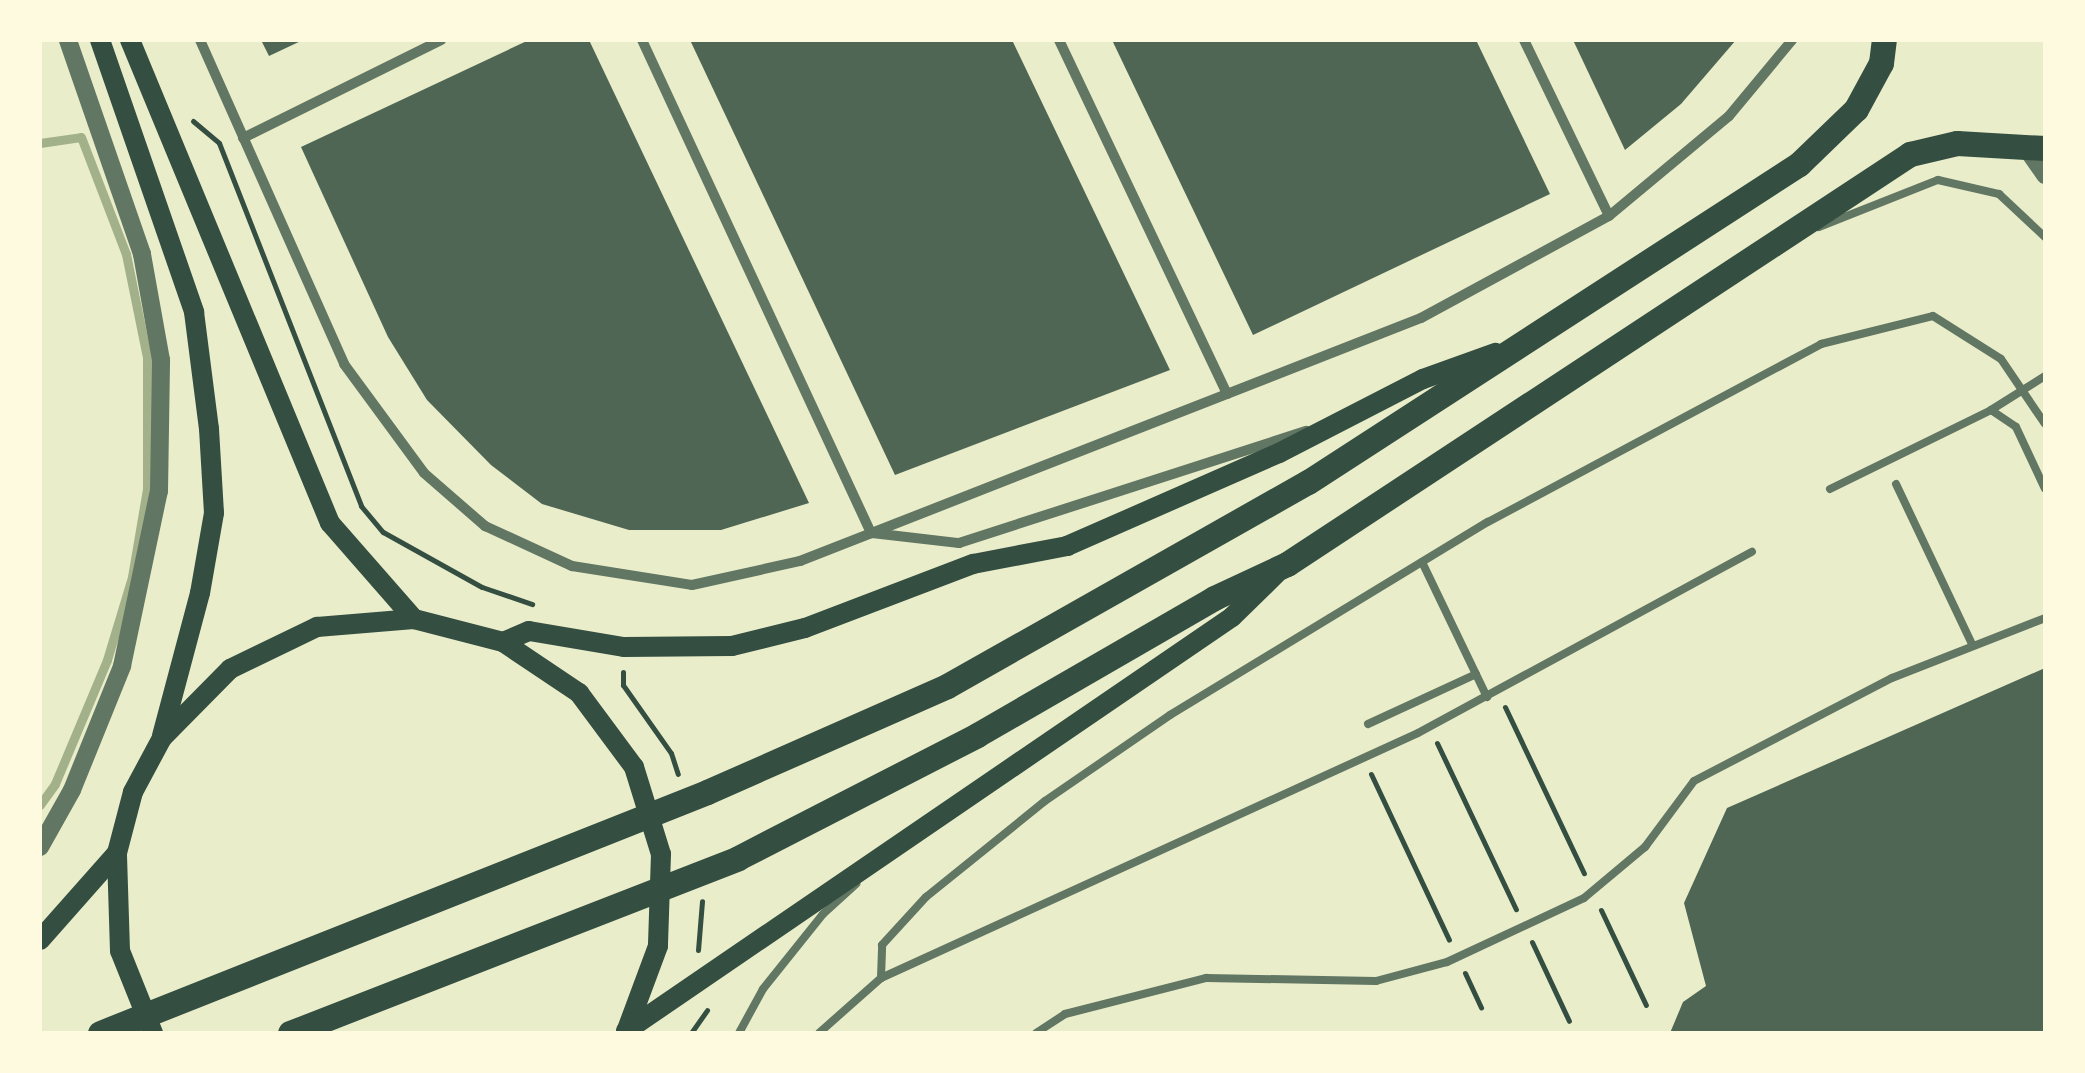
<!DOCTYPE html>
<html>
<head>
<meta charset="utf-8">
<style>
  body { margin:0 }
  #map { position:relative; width:2085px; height:1073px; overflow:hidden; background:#e9edc9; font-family:"DM Sans",sans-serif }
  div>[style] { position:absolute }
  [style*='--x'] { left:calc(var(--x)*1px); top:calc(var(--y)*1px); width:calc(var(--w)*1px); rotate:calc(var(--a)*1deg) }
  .stream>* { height:9px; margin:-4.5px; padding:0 4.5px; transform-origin:4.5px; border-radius:4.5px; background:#a3b18a }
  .building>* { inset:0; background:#4f6655 }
  .path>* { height:5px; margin:-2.5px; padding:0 2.5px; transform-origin:2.5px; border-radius:2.5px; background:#344e41 }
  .service>* { height:8px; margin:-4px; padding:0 4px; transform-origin:4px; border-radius:4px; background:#617663 }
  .minor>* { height:10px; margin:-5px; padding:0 5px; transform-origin:5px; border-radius:5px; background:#617663 }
  .tertiary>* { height:18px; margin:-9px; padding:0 9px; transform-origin:9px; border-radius:9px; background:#617663 }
  .secondary>* { height:20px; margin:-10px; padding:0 10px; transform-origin:10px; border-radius:10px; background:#344e41 }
  .primary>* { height:25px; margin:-12.5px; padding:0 12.5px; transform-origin:12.5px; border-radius:12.5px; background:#344e41 }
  span { translate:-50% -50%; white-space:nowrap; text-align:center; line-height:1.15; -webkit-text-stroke:8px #fefae0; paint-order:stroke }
  .frame { position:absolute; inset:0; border:42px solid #fefae0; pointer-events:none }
</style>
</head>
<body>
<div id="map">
  <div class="stream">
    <i style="--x:40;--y:143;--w:41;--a:-8.3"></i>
    <i style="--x:81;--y:137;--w:125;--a:69"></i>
    <i style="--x:126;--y:254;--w:105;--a:78.5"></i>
    <i style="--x:147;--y:357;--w:132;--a:90"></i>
    <i style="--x:147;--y:489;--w:89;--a:99.7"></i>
    <i style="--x:132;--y:577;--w:87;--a:106.8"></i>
    <i style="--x:107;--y:660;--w:134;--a:112.8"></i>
    <i style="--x:55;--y:784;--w:26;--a:126"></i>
  </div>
  <div class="building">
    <i style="clip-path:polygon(261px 40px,303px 40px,269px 56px)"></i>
    <i style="clip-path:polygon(529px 40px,589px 40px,809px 503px,721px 530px,629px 530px,542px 504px,491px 465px,427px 400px,388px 337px,301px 147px)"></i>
    <i style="clip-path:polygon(690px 40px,1012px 40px,1170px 370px,895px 475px)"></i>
    <i style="clip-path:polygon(1112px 40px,1476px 40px,1550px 194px,1253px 335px)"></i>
    <i style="clip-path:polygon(1573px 40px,1736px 40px,1681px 104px,1625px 150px)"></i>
    <i style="clip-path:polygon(2045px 668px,2045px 1033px,1670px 1033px,1683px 1002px,1706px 986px,1684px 903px,1727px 808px)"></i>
  </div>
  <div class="path">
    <i style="--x:193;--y:121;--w:34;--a:40"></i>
    <i style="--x:219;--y:143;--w:390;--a:68.6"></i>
    <i style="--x:361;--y:506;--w:34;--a:50"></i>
    <i style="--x:383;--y:532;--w:113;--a:29.1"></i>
    <i style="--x:482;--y:587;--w:53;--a:18.8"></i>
    <i style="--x:623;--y:672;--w:13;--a:90"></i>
    <i style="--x:623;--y:685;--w:83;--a:54.8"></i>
    <i style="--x:671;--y:753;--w:22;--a:72"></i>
    <i style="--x:1505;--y:707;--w:184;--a:64.6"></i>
    <i style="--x:1437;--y:743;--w:184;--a:64.6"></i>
    <i style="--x:1371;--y:774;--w:183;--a:64.8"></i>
    <i style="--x:1601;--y:910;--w:105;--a:64.7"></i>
    <i style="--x:1532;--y:942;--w:87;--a:64.9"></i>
    <i style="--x:698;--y:950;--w:49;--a:-85.3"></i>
    <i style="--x:1465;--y:973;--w:38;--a:65"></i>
    <i style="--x:691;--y:1033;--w:28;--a:-55"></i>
  </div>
  <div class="service">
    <i style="--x:1819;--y:227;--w:128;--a:-21.6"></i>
    <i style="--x:1938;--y:180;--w:63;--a:12.9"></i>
    <i style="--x:1999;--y:194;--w:63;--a:43.1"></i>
    <i style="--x:1991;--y:410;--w:64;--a:-32.2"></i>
    <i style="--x:1896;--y:484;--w:177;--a:64.6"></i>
    <i style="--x:1830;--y:489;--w:179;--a:-26.1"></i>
    <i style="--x:1991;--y:410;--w:30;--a:34"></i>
    <i style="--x:2016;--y:427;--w:68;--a:64.9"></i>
    <i style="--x:1422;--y:562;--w:150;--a:64.3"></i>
    <i style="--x:1368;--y:724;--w:119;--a:-24.8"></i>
    <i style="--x:881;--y:978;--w:33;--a:-88"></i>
    <i style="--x:882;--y:945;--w:65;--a:-47.5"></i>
    <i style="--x:926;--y:897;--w:153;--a:-38.9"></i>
    <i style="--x:1045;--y:801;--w:152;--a:-34.5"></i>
    <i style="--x:1170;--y:715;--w:372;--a:-31.3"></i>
    <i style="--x:1488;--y:522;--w:378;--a:-28.1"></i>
    <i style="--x:1821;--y:344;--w:115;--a:-14"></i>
    <i style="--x:1933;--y:316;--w:80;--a:32.3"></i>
    <i style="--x:2001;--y:359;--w:78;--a:55.9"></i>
    <i style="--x:739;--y:1033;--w:50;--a:-61.4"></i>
    <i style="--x:763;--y:989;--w:96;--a:-51.3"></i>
    <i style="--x:823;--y:914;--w:45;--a:-42.3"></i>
    <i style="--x:819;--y:1033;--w:83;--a:-41.6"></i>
    <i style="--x:881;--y:978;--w:590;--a:-24.52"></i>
    <i style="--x:1418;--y:733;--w:380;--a:-28.5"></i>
    <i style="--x:1036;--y:1033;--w:35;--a:-33"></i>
    <i style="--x:1065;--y:1014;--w:146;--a:-14.3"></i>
    <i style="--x:1206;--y:978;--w:170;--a:1"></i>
    <i style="--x:1376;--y:981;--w:73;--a:-15"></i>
    <i style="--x:1447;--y:962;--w:151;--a:-25"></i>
    <i style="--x:1584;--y:898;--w:80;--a:-39.9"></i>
    <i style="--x:1645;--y:847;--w:82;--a:-53.4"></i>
    <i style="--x:1694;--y:781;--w:223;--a:-27.5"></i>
    <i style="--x:1892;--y:678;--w:164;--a:-21.4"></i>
  </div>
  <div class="minor">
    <i style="--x:200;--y:40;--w:355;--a:66"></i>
    <i style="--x:344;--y:364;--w:135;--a:53.7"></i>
    <i style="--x:424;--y:473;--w:81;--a:41"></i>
    <i style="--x:485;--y:526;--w:96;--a:24.7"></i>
    <i style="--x:572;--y:566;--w:121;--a:9"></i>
    <i style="--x:692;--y:585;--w:111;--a:-12.5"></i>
    <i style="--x:800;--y:561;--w:667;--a:-21.37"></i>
    <i style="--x:1421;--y:318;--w:214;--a:-28.5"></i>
    <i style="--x:1609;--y:216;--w:156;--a:-39.8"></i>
    <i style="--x:1729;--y:116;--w:99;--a:-50.3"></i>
    <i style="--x:642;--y:40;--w:544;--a:65.08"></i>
    <i style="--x:1059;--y:40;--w:392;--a:64.6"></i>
    <i style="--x:1524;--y:40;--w:195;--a:64.2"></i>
    <i style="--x:243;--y:138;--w:221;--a:-26.3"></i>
    <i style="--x:872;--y:533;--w:88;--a:6.6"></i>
    <i style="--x:959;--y:543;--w:365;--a:-17.9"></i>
  </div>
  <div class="tertiary">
    <i style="--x:2027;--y:149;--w:32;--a:55"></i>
    <i style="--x:40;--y:847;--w:65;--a:-60.7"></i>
    <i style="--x:72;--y:790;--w:134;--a:-68"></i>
    <i style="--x:122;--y:666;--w:179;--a:-78.1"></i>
    <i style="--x:159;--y:491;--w:131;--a:-89.1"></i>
    <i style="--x:161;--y:360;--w:108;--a:-100.2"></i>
    <i style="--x:142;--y:254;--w:226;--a:-109.1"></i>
  </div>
  <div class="secondary">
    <i style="--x:100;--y:40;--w:288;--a:70.9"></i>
    <i style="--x:194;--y:312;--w:118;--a:82.7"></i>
    <i style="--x:209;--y:429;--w:84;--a:86.6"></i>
    <i style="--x:214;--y:513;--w:81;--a:99.9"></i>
    <i style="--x:200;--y:593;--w:148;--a:104.9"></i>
    <i style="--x:130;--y:40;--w:523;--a:67.51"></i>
    <i style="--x:330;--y:523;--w:128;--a:48.8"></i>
    <i style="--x:503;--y:642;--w:28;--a:-23"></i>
    <i style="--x:529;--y:631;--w:96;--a:9.6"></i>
    <i style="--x:624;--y:647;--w:108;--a:-0.5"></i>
    <i style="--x:732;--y:646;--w:75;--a:-13.9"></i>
    <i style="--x:805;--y:628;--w:180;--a:-20.9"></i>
    <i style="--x:973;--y:564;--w:96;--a:-10.8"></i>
    <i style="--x:1067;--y:546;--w:232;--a:-23.7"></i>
    <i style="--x:1279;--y:453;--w:162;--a:-27.2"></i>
    <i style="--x:1423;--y:379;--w:77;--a:-19.9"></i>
    <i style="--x:40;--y:940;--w:116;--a:-48.5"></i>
    <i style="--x:626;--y:1031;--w:734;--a:-34.34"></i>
    <i style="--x:1232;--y:617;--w:62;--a:-44.3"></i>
    <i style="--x:153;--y:1033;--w:88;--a:-111.9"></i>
    <i style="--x:120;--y:951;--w:98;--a:-91.8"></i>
    <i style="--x:117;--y:853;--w:63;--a:-75.3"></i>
    <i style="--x:133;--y:792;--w:61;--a:-61.8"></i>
    <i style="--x:162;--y:738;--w:97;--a:-45.4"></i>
    <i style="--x:230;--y:669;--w:97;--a:-25.8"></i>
    <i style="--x:317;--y:627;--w:97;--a:-4.7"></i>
    <i style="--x:414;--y:619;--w:92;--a:14.5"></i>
    <i style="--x:503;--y:642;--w:92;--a:33.9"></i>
    <i style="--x:579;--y:693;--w:92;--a:53.4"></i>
    <i style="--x:634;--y:767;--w:91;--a:72.8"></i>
    <i style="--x:661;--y:854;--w:92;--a:91.9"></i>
    <i style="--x:658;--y:946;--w:92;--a:110.4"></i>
  </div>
  <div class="primary">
    <i style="--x:100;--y:1033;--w:653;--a:-21.65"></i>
    <i style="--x:707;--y:792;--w:262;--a:-23.8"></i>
    <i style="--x:947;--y:686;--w:415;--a:-29.5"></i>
    <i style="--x:1308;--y:482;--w:585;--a:-32.93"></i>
    <i style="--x:1799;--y:164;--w:79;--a:-44"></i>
    <i style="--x:1856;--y:109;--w:52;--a:-61.5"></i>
    <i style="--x:1881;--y:63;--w:23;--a:-83"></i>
    <i style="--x:290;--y:1033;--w:481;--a:-21.3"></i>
    <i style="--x:738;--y:858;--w:269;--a:-27.2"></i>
    <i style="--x:977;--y:735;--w:274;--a:-30"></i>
    <i style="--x:1214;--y:598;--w:81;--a:-25"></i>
    <i style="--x:1287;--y:564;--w:746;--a:-33.35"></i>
    <i style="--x:1910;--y:154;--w:48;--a:-13.2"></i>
    <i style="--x:1957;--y:143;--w:88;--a:3.3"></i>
  </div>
  <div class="frame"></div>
</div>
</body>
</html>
